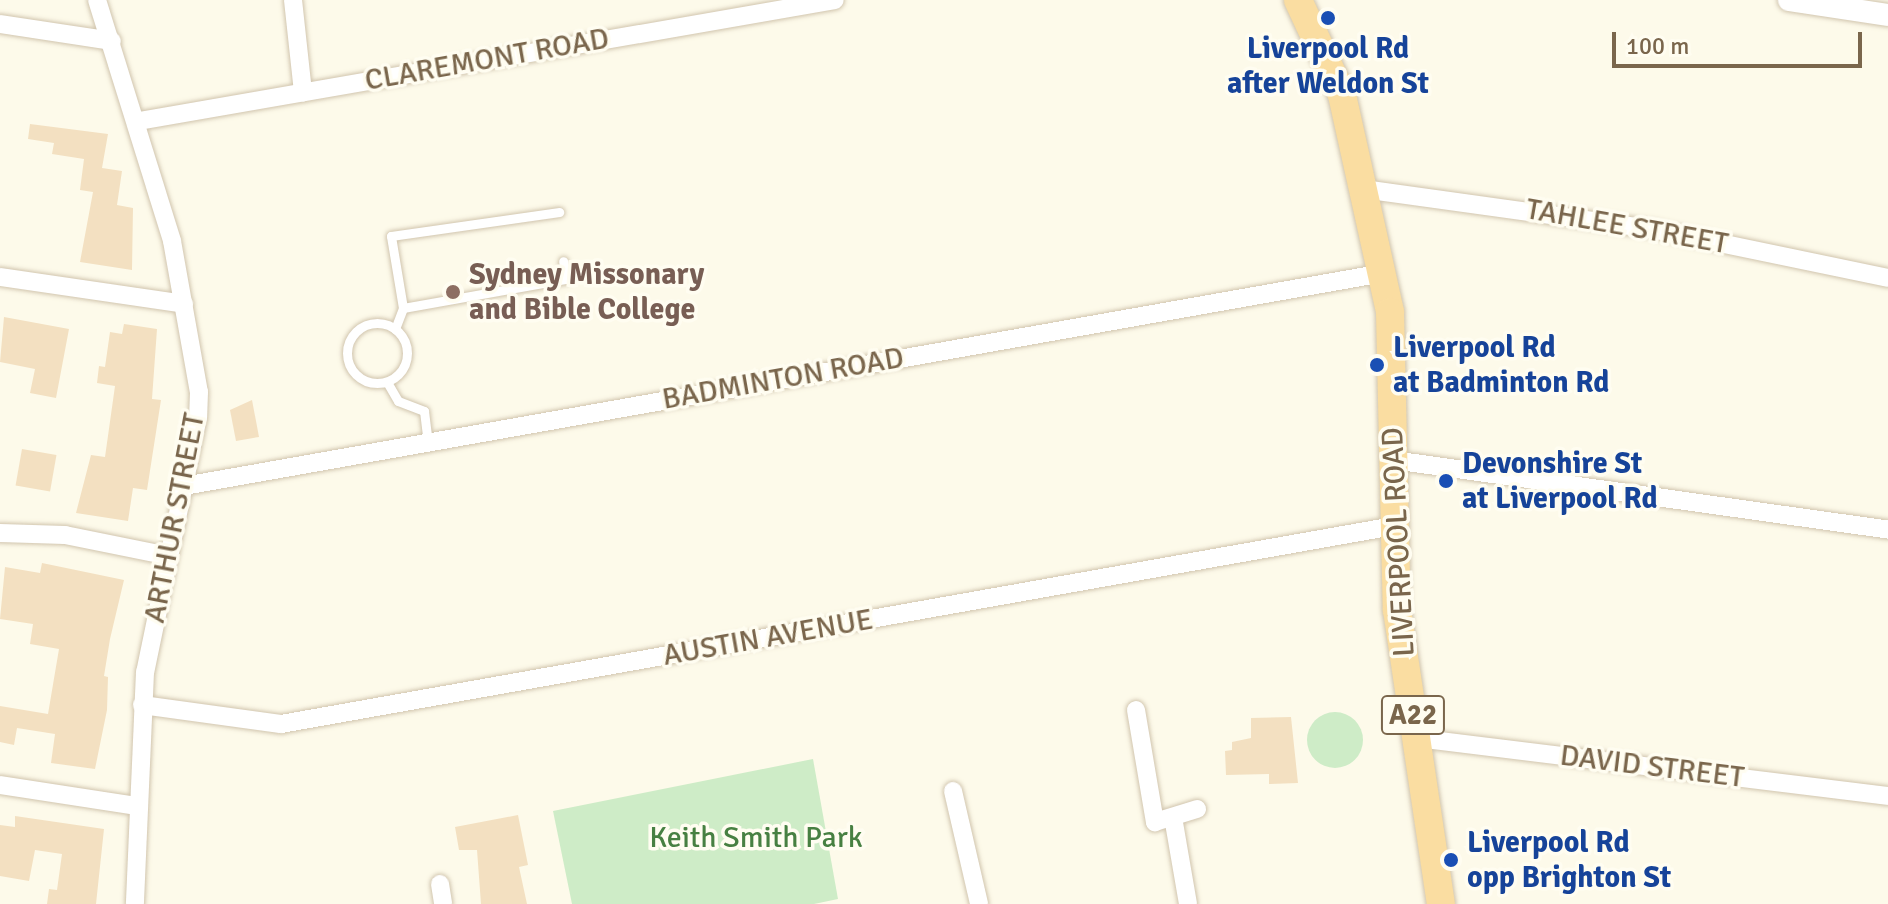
<!DOCTYPE html>
<html>
<head>
<meta charset="utf-8">
<style>
  body { margin:0 }
  #map { position:relative; width:1888px; height:904px; overflow:hidden; background:#fdfaea; font-family:Signika,sans-serif }
  div>[style] { position:absolute }
  [style*='--x'] { left:calc(var(--x)*1px); top:calc(var(--y)*1px); width:calc(var(--w)*1px); rotate:calc(var(--a)*1deg) }
  .green>* { inset:0; background:#ceecc7 }
  .round { border-radius:50% }
  .building>* { inset:0; background:#f3e0c1; transform-origin:0 0 }
  .roads { filter:drop-shadow(0 0 2px #d1c5ae) drop-shadow(0 0 2px #d1c5ae) }
  .service>* { height:9px; margin:-4.5px; padding:0 4.5px; transform-origin:4.5px; border-radius:4.5px; background:#fff }
  .service>.ring { margin:-4.5px; padding:0; box-sizing:content-box; background:none; border:9px solid #fff; border-radius:50% }
  .minor>* { height:18px; margin:-9px; padding:0 9px; transform-origin:9px; border-radius:9px; background:#fff }
  .tertiary>* { height:22px; margin:-11px; padding:0 11px; transform-origin:11px; border-radius:11px; background:#fff }
  .trunk>* { height:28px; margin:-14px; padding:0 14px; transform-origin:14px; border-radius:14px; background:#fadda1 }
  .dots>* { width:22px; height:22px; translate:-50% -50%; box-sizing:border-box; border:4px solid #fffdf1; border-radius:50% }
  span { translate:-50% -50%; white-space:nowrap; text-align:center; line-height:1.15; -webkit-text-stroke:7px #fffdf1; paint-order:stroke }
  .shield-label span { padding:2px 6px; background:#fffdf1; border:2px solid; border-radius:6px; -webkit-text-stroke-width:0 }
  .shield-label { font-size:28px; color:#7a664c; font-weight:700 }
  .transit-label { font-size:30px; color:#164399; font-weight:700 }
  .left { translate:0 -50%; text-align:left }
  .street-label { font-size:30px; color:#7a664c }
  .education-label { font-size:30px; color:#785e54; font-weight:700 }
  .park-label { font-size:30px; color:#478042 }
  .scale { position:absolute; left:1612px; top:32px; width:250px; height:36px; box-sizing:border-box; border:4px solid #7a664c; border-top:0; padding-left:10px; font-size:24px; line-height:28px; white-space:nowrap; color:#7a664c; -webkit-text-stroke:6px #fffdf1; paint-order:stroke }
</style>
</head>
<body>
<div id="map">
  <div class="green">
    <i class="round" style="left:1307px;top:712px;width:56px;height:56px"></i>
    <i style="clip-path:polygon(813px 759px,838px 899px,814px 904px,572px 904px,553px 811px)"></i>
  </div>
  <div class="building">
    <i style="clip-path:polygon(30px 124px,108px 134px,102px 168px,122px 171px,117px 205px,133px 208px,132px 270px,80px 262px,93px 192px,80px 190px,84px 159px,52px 154px,54px 143px,28px 139px)"></i>
    <i style="clip-path:polygon(4px 317px,69px 329px,56px 398px,30px 393px,35px 369px,0 362px)"></i>
    <i style="clip-path:polygon(124px 324px,157px 329px,152px 399px,161px 400px,147px 490px,133px 488px,128px 521px,76px 513px,91px 455px,105px 457px,115px 386px,97px 383px,99px 366px,105px 367px,110px 332px,122px 334px)"></i>
    <i style="clip-path:polygon(252px 400px,259px 437px,236px 441px,230px 410px)"></i>
    <i style="left:22px;top:449px;width:35px;height:37px;rotate:10deg"></i>
    <i style="clip-path:polygon(42px 563px,124px 580px,110px 639px,104px 676px,108px 677px,107px 710px,95px 769px,51px 763px,55px 734px,17px 728px,14px 745px,0 742px,0 706px,48px 714px,59px 649px,30px 644px,33px 624px,0 619px,5px 567px,40px 573px)"></i>
    <i style="clip-path:polygon(1291px 717px,1298px 783px,1269px 784px,1269px 774px,1226px 775px,1225px 751px,1232px 750px,1232px 742px,1251px 738px,1251px 718px)"></i>
    <i style="clip-path:polygon(518px 815px,528px 865px,519px 867px,527px 904px,481px 904px,477px 850px,459px 850px,455px 827px)"></i>
    <i style="clip-path:polygon(15px 816px,104px 829px,96px 904px,47px 904px,49px 889px,57px 890px,62px 854px,35px 850px,29px 881px,0 876px,0 825px,15px 827px)"></i>
  </div>
  <div class="roads">
    <div class="service">
      <i style="--x:403;--y:308;--w:73;--a:-99.5"></i>
      <i style="--x:391;--y:236;--w:170;--a:-8.1"></i>
      <i class="ring" style="left:347px;top:323px;width:51px;height:51px"></i>
      <i style="--x:395;--y:329;--w:22;--a:-69"></i>
      <i style="--x:403;--y:308;--w:166;--a:-10.1"></i>
      <i style="--x:566;--y:279;--w:18;--a:-99"></i>
      <i style="--x:387;--y:382;--w:22;--a:60"></i>
      <i style="--x:398;--y:401;--w:28;--a:21"></i>
      <i style="--x:424;--y:411;--w:31;--a:83"></i>
    </div>
    <div class="minor">
      <i style="--x:97;--y:0;--w:252;--a:72.7"></i>
      <i style="--x:172;--y:241;--w:153;--a:79.9"></i>
      <i style="--x:199;--y:392;--w:25;--a:92"></i>
      <i style="--x:198;--y:417;--w:260;--a:101.7"></i>
      <i style="--x:145;--y:672;--w:232;--a:92.5"></i>
      <i style="--x:293;--y:0;--w:93;--a:83.8"></i>
      <i style="--x:0;--y:24;--w:113;--a:8.6"></i>
      <i style="--x:139;--y:121;--w:706;--a:-9.86"></i>
      <i style="--x:1363;--y:189;--w:292;--a:7.9"></i>
      <i style="--x:1652;--y:229;--w:241;--a:11.7"></i>
      <i style="--x:0;--y:277;--w:186;--a:8.3"></i>
      <i style="--x:1393;--y:460;--w:500;--a:8"></i>
      <i style="--x:184;--y:486;--w:1218;--a:-10.07"></i>
      <i style="--x:0;--y:533;--w:65;--a:1.8"></i>
      <i style="--x:65;--y:535;--w:106;--a:11.4"></i>
      <i style="--x:142;--y:705;--w:140;--a:7.8"></i>
      <i style="--x:281;--y:724;--w:1130;--a:-10.09"></i>
      <i style="--x:1136;--y:710;--w:114;--a:80.4"></i>
      <i style="--x:1155;--y:822;--w:44;--a:-17.2"></i>
      <i style="--x:1416;--y:738;--w:476;--a:7"></i>
      <i style="--x:0;--y:785;--w:140;--a:8.7"></i>
      <i style="--x:953;--y:791;--w:116;--a:77"></i>
      <i style="--x:1173;--y:817;--w:88;--a:80.2"></i>
      <i style="--x:440;--y:884;--w:20;--a:81"></i>
    </div>
    <div class="tertiary">
      <i style="--x:1789;--y:0;--w:100;--a:8.6"></i>
    </div>
    <div class="trunk">
      <i style="--x:1298;--y:0;--w:105;--a:65.1"></i>
      <i style="--x:1342;--y:95;--w:222;--a:77.5"></i>
      <i style="--x:1390;--y:312;--w:298;--a:88.7"></i>
      <i style="--x:1397;--y:610;--w:297;--a:81.5"></i>
    </div>
  </div>
  <div class="dots">
    <i style="left:1328px;top:18px;background:#1a4fb4"></i>
    <i style="left:453px;top:292px;background:#8d6e63"></i>
    <i style="left:1377px;top:365px;background:#1a4fb4"></i>
    <i style="left:1446px;top:481px;background:#1a4fb4"></i>
    <i style="left:1451px;top:860px;background:#1a4fb4"></i>
  </div>
  <div class="shield-label">
    <span style="left:1413px;top:715px">A22</span>
  </div>
  <div class="transit-label">
    <span style="left:1328px;top:66px">Liverpool Rd<br>after Weldon St</span>
    <span class="left" style="left:1393px;top:365px">Liverpool Rd<br>at Badminton Rd</span>
    <span class="left" style="left:1462px;top:481px">Devonshire St<br>at Liverpool Rd</span>
    <span class="left" style="left:1467px;top:860px">Liverpool Rd<br>opp Brighton St</span>
  </div>
  <div class="street-label">
    <span style="left:487px;top:60px;rotate:-10deg">CLAREMONT ROAD</span>
    <span style="left:1627px;top:227px;rotate:10deg">TAHLEE STREET</span>
    <span style="left:783px;top:379px;rotate:-10deg">BADMINTON ROAD</span>
    <span style="left:175px;top:518px;rotate:-79deg">ARTHUR STREET</span>
    <span style="left:1399px;top:542px;rotate:-93deg">LIVERPOOL ROAD</span>
    <span style="left:768px;top:638px;rotate:-10deg">AUSTIN AVENUE</span>
    <span style="left:1652px;top:767px;rotate:7deg">DAVID STREET</span>
  </div>
  <div class="education-label">
    <span class="left" style="left:469px;top:292px">Sydney Missonary<br>and Bible College</span>
  </div>
  <div class="park-label">
    <span style="left:756px;top:838px">Keith Smith Park</span>
  </div>
  <div class="scale">100 m</div>
</div>
</body>
</html>
